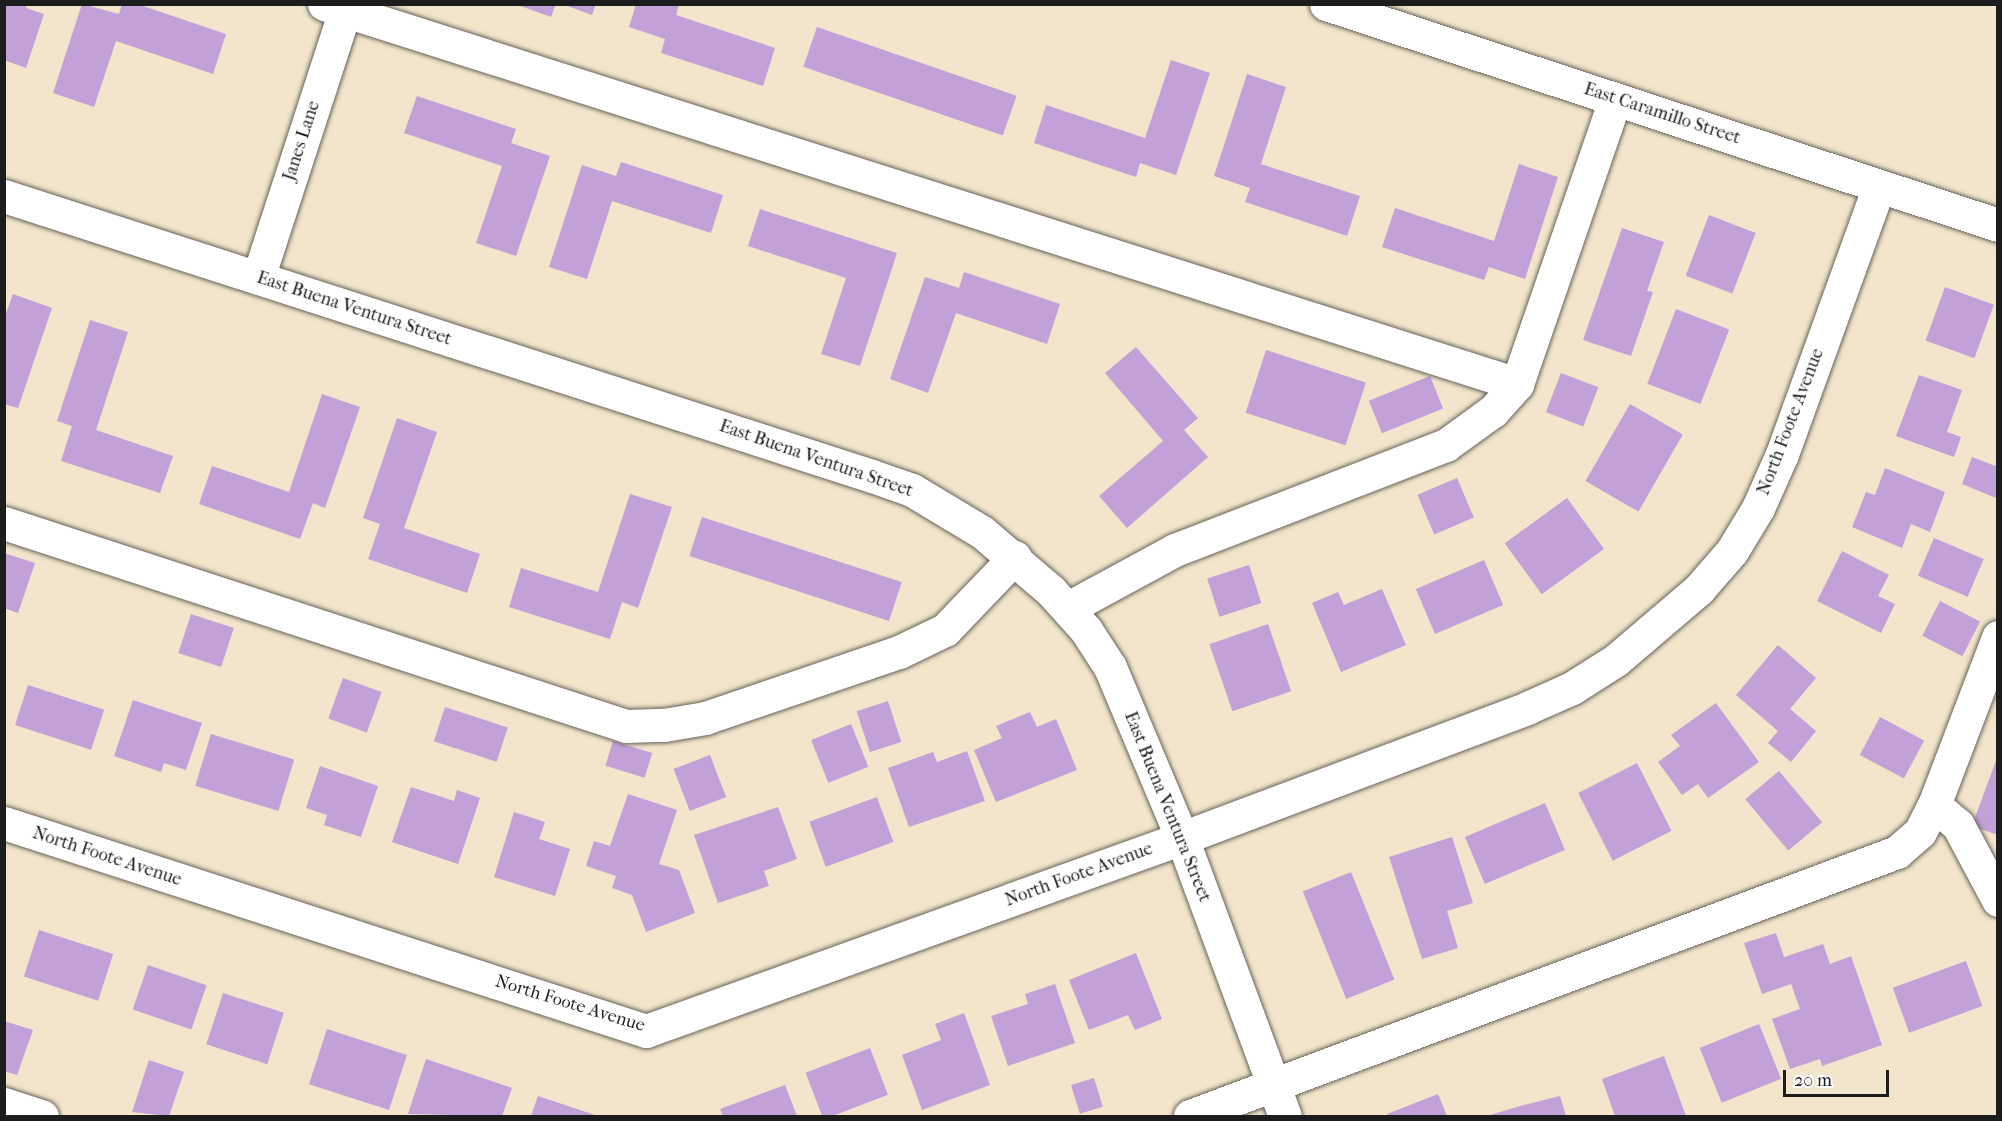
<!DOCTYPE html>
<html>
<head>
<meta charset="utf-8">
<style>
  body { margin:0 }
  #map { position:relative; width:2002px; height:1121px; overflow:hidden; background:#f2e5cb; font-family:"IM FELL French Canon",serif }
  div>[style] { position:absolute }
  [style*='--x'] { left:calc(var(--x)*1px); top:calc(var(--y)*1px); width:calc(var(--w)*1px); rotate:calc(var(--a)*1deg) }
  .building>* { inset:0; background:#c2a0d8; transform-origin:0 0 }
  .roads { filter:drop-shadow(0 0 2px #676259) drop-shadow(0 0 2px #676259) }
  .minor>* { height:33px; margin:-16.5px; padding:0 16.5px; transform-origin:16.5px; border-radius:16.5px; background:#fff }
  span { translate:-50% -50%; white-space:nowrap; text-align:center; line-height:1.15; -webkit-text-stroke:4.5px #fff; paint-order:stroke }
  .street-label { font-size:18px; color:#1c1c1c }
  .frame { position:absolute; inset:0; border:6px solid #1c1c1c; pointer-events:none }
  .scale { position:absolute; left:1783px; top:1070px; width:106px; height:27px; box-sizing:border-box; border:3px solid #1c1c1c; border-top:0; padding-left:8px; font-size:18px; line-height:21px; white-space:nowrap; color:#1c1c1c; -webkit-text-stroke:4px #fff; paint-order:stroke }
</style>
</head>
<body>
<div id="map">
  <div class="building">
    <i style="clip-path:polygon(4px 4px,27px 4px,26px 8px,44px 14px,26px 68px,4px 60px)"></i>
    <i style="clip-path:polygon(82px 4px,119px 14px,122px 4px,137px 4px,226px 34px,213px 74px,116px 41px,94px 107px,53px 93px)"></i>
    <i style="clip-path:polygon(515px 4px,556px 4px,551px 17px)"></i>
    <i style="clip-path:polygon(562px 4px,596px 4px,592px 15px)"></i>
    <i style="clip-path:polygon(636px 4px,679px 4px,676px 15px,775px 48px,763px 86px,661px 53px,665px 39px,629px 27px)"></i>
    <i style="left:817px;top:27px;width:211px;height:42px;rotate:19deg"></i>
    <i style="clip-path:polygon(1171px 60px,1210px 73px,1176px 175px,1140px 163px,1136px 177px,1034px 143px,1046px 105px,1145px 138px)"></i>
    <i style="clip-path:polygon(1247px 74px,1286px 87px,1261px 164px,1360px 196px,1347px 236px,1245px 202px,1250px 188px,1214px 176px)"></i>
    <i style="clip-path:polygon(417px 96px,516px 129px,511px 143px,550px 156px,516px 256px,476px 243px,502px 166px,404px 133px)"></i>
    <i style="clip-path:polygon(621px 162px,723px 195px,711px 233px,612px 201px,587px 279px,549px 267px,582px 165px,616px 176px)"></i>
    <i style="clip-path:polygon(1519px 164px,1558px 177px,1525px 279px,1489px 267px,1484px 280px,1382px 247px,1395px 208px,1494px 241px)"></i>
    <i style="clip-path:polygon(760px 209px,897px 253px,860px 366px,821px 354px,846px 278px,748px 246px)"></i>
    <i style="left:1709px;top:215px;width:50px;height:65px;rotate:21deg"></i>
    <i style="clip-path:polygon(1622px 228px,1664px 242px,1647px 291px,1653px 292px,1631px 356px,1583px 340px)"></i>
    <i style="clip-path:polygon(964px 272px,1060px 304px,1047px 344px,956px 313px,928px 393px,890px 379px,925px 277px,959px 288px)"></i>
    <i style="left:1945px;top:287px;width:52px;height:57px;rotate:20deg"></i>
    <i style="clip-path:polygon(13px 294px,52px 308px,18px 408px,4px 404px,4px 319px)"></i>
    <i style="left:1676px;top:309px;width:57px;height:80px;rotate:21deg"></i>
    <i style="clip-path:polygon(90px 320px,128px 332px,96px 430px,173px 456px,160px 493px,61px 461px,72px 426px,57px 421px)"></i>
    <i style="clip-path:polygon(1136px 347px,1198px 418px,1184px 430px,1208px 457px,1127px 528px,1099px 496px,1163px 441px,1105px 373px)"></i>
    <i style="left:1266px;top:350px;width:105px;height:66px;rotate:18deg"></i>
    <i style="left:1561px;top:373px;width:40px;height:42px;rotate:21deg"></i>
    <i style="clip-path:polygon(1919px 375px,1962px 390px,1947px 432px,1961px 437px,1954px 457px,1896px 436px)"></i>
    <i style="left:1430px;top:376px;width:35px;height:66px;rotate:68deg"></i>
    <i style="clip-path:polygon(322px 394px,360px 407px,325px 508px,313px 503px,300px 539px,199px 504px,212px 466px,289px 492px)"></i>
    <i style="left:1630px;top:404px;width:61px;height:89px;rotate:30deg"></i>
    <i style="clip-path:polygon(397px 418px,437px 432px,404px 528px,480px 554px,467px 593px,368px 559px,380px 524px,363px 518px)"></i>
    <i style="clip-path:polygon(1972px 457px,1998px 467px,1996px 498px,1962px 484px)"></i>
    <i style="clip-path:polygon(1885px 468px,1945px 492px,1930px 532px,1911px 524px,1902px 548px,1852px 527px,1866px 492px,1875px 495px)"></i>
    <i style="left:1457px;top:478px;width:43px;height:43px;rotate:67deg"></i>
    <i style="clip-path:polygon(630px 494px,672px 507px,638px 608px,622px 602px,610px 639px,509px 607px,521px 568px,598px 592px)"></i>
    <i style="left:1567px;top:498px;width:63px;height:77px;rotate:54deg"></i>
    <i style="left:702px;top:517px;width:210px;height:41px;rotate:18deg"></i>
    <i style="left:1934px;top:538px;width:54px;height:41px;rotate:23deg"></i>
    <i style="clip-path:polygon(1842px 551px,1889px 575px,1878px 596px,1895px 604px,1881px 633px,1817px 601px)"></i>
    <i style="clip-path:polygon(4px 553px,35px 563px,18px 613px,4px 608px)"></i>
    <i style="left:1484px;top:560px;width:49px;height:74px;rotate:67deg"></i>
    <i style="left:1249px;top:565px;width:40px;height:44px;rotate:72deg"></i>
    <i style="clip-path:polygon(1382px 589px,1406px 645px,1341px 672px,1312px 603px,1338px 592px,1344px 605px)"></i>
    <i style="left:1940px;top:601px;width:45px;height:39px;rotate:27deg"></i>
    <i style="left:191px;top:614px;width:45px;height:41px;rotate:18deg"></i>
    <i style="left:1268px;top:624px;width:71px;height:62px;rotate:71deg"></i>
    <i style="clip-path:polygon(1778px 645px,1816px 678px,1790px 709px,1816px 731px,1791px 762px,1768px 743px,1778px 731px,1736px 695px)"></i>
    <i style="left:343px;top:678px;width:41px;height:43px;rotate:20deg"></i>
    <i style="left:28px;top:685px;width:80px;height:42px;rotate:18deg"></i>
    <i style="clip-path:polygon(133px 700px,202px 723px,186px 770px,164px 763px,161px 772px,114px 756px)"></i>
    <i style="left:888px;top:701px;width:43px;height:33px;rotate:72deg"></i>
    <i style="clip-path:polygon(1716px 703px,1759px 762px,1708px 798px,1698px 784px,1682px 795px,1658px 762px,1680px 746px,1671px 735px)"></i>
    <i style="left:445px;top:707px;width:66px;height:36px;rotate:18deg"></i>
    <i style="clip-path:polygon(1030px 712px,1037px 727px,1056px 719px,1077px 770px,996px 802px,974px 750px,1002px 738px,996px 726px)"></i>
    <i style="left:1880px;top:717px;width:50px;height:43px;rotate:28deg"></i>
    <i style="left:851px;top:724px;width:46px;height:43px;rotate:68deg"></i>
    <i style="left:211px;top:734px;width:87px;height:54px;rotate:17deg"></i>
    <i style="left:613px;top:741px;width:41px;height:26px;rotate:17deg"></i>
    <i style="clip-path:polygon(967px 751px,985px 801px,909px 827px,888px 768px,933px 752px,937px 762px)"></i>
    <i style="left:710px;top:755px;width:45px;height:39px;rotate:69deg"></i>
    <i style="clip-path:polygon(1998px 755px,1998px 835px,1972px 826px)"></i>
    <i style="left:1637px;top:763px;width:76px;height:66px;rotate:63deg"></i>
    <i style="clip-path:polygon(320px 766px,378px 786px,361px 837px,324px 825px,327px 815px,306px 808px)"></i>
    <i style="left:1779px;top:771px;width:67px;height:44px;rotate:50deg"></i>
    <i style="clip-path:polygon(411px 787px,454px 801px,457px 790px,480px 798px,458px 864px,392px 842px)"></i>
    <i style="clip-path:polygon(628px 794px,677px 810px,659px 864px,679px 870px,695px 913px,646px 932px,632px 895px,612px 888px,616px 876px,586px 866px,594px 841px,610px 846px)"></i>
    <i style="left:877px;top:797px;width:48px;height:72px;rotate:70deg"></i>
    <i style="left:1545px;top:803px;width:51px;height:87px;rotate:67deg"></i>
    <i style="clip-path:polygon(778px 807px,797px 859px,764px 871px,769px 886px,718px 903px,694px 835px)"></i>
    <i style="clip-path:polygon(514px 812px,545px 822px,539px 839px,570px 849px,555px 896px,494px 877px)"></i>
    <i style="clip-path:polygon(1452px 837px,1473px 903px,1447px 911px,1458px 948px,1422px 959px,1389px 857px)"></i>
    <i style="left:1351px;top:872px;width:116px;height:52px;rotate:68deg"></i>
    <i style="left:39px;top:930px;width:78px;height:49px;rotate:18deg"></i>
    <i style="clip-path:polygon(1776px 933px,1784px 957px,1823px 944px,1830px 964px,1851px 956px,1882px 1045px,1822px 1066px,1820px 1059px,1790px 1069px,1772px 1019px,1800px 1009px,1791px 984px,1762px 994px,1744px 943px)"></i>
    <i style="clip-path:polygon(1136px 953px,1162px 1019px,1135px 1030px,1128px 1015px,1089px 1030px,1069px 980px)"></i>
    <i style="left:1966px;top:961px;width:48px;height:78px;rotate:70deg"></i>
    <i style="left:148px;top:965px;width:62px;height:47px;rotate:19deg"></i>
    <i style="clip-path:polygon(1055px 984px,1075px 1043px,1008px 1066px,991px 1016px,1028px 1004px,1025px 994px)"></i>
    <i style="left:223px;top:993px;width:64px;height:54px;rotate:18deg"></i>
    <i style="clip-path:polygon(964px 1013px,990px 1085px,922px 1110px,902px 1055px,941px 1040px,935px 1024px)"></i>
    <i style="clip-path:polygon(4px 1021px,33px 1030px,17px 1075px,4px 1071px)"></i>
    <i style="left:1759px;top:1024px;width:59px;height:64px;rotate:68deg"></i>
    <i style="left:327px;top:1029px;width:84px;height:58px;rotate:18deg"></i>
    <i style="left:870px;top:1048px;width:50px;height:69px;rotate:69deg"></i>
    <i style="clip-path:polygon(1664px 1056px,1686px 1116px,1615px 1116px,1602px 1079px)"></i>
    <i style="clip-path:polygon(426px 1059px,512px 1088px,502px 1116px,408px 1114px)"></i>
    <i style="clip-path:polygon(149px 1060px,184px 1072px,169px 1116px,132px 1112px)"></i>
    <i style="left:1094px;top:1078px;width:30px;height:24px;rotate:73deg"></i>
    <i style="clip-path:polygon(785px 1085px,797px 1116px,723px 1116px,720px 1109px)"></i>
    <i style="clip-path:polygon(1438px 1094px,1447px 1116px,1388px 1116px,1387px 1114px)"></i>
    <i style="clip-path:polygon(538px 1096px,598px 1116px,531px 1116px)"></i>
    <i style="clip-path:polygon(1560px 1096px,1566px 1116px,1487px 1116px,1520px 1106px)"></i>
  </div>
  <div class="roads">
    <div class="minor">
      <i style="--x:324;--y:4;--w:1252;--a:17.67"></i>
      <i style="--x:1326;--y:4;--w:707;--a:18.2"></i>
      <i style="--x:4;--y:196;--w:912;--a:17.88"></i>
      <i style="--x:872;--y:476;--w:42;--a:19.3"></i>
      <i style="--x:912;--y:490;--w:82;--a:31"></i>
      <i style="--x:982;--y:532;--w:91;--a:40.5"></i>
      <i style="--x:1051;--y:591;--w:52;--a:48.1"></i>
      <i style="--x:1086;--y:630;--w:44;--a:57"></i>
      <i style="--x:1110;--y:667;--w:186;--a:67.2"></i>
      <i style="--x:1182;--y:838;--w:296;--a:69.7"></i>
      <i style="--x:258;--y:278;--w:288;--a:-72"></i>
      <i style="--x:4;--y:523;--w:654;--a:18.07"></i>
      <i style="--x:626;--y:726;--w:38;--a:-2"></i>
      <i style="--x:664;--y:725;--w:42;--a:-9.7"></i>
      <i style="--x:705;--y:718;--w:205;--a:-18.8"></i>
      <i style="--x:899;--y:652;--w:51;--a:-25.6"></i>
      <i style="--x:945;--y:630;--w:101;--a:-46.2"></i>
      <i style="--x:1068;--y:608;--w:122;--a:-28.5"></i>
      <i style="--x:1175;--y:550;--w:291;--a:-21.2"></i>
      <i style="--x:1446;--y:445;--w:58;--a:-35.9"></i>
      <i style="--x:1493;--y:411;--w:36;--a:-48"></i>
      <i style="--x:1517;--y:384;--w:301;--a:-71"></i>
      <i style="--x:1934;--y:805;--w:31;--a:40"></i>
      <i style="--x:1958;--y:825;--w:85;--a:61.9"></i>
      <i style="--x:4;--y:823;--w:675;--a:17.95"></i>
      <i style="--x:646;--y:1031;--w:570;--a:-19.8"></i>
      <i style="--x:1182;--y:838;--w:369;--a:-20.6"></i>
      <i style="--x:1527;--y:708;--w:49;--a:-24"></i>
      <i style="--x:1572;--y:688;--w:52;--a:-32.5"></i>
      <i style="--x:1616;--y:660;--w:109;--a:-40.5"></i>
      <i style="--x:1699;--y:589;--w:50;--a:-49"></i>
      <i style="--x:1732;--y:551;--w:50;--a:-58.8"></i>
      <i style="--x:1758;--y:508;--w:59;--a:-66"></i>
      <i style="--x:1782;--y:454;--w:285;--a:-70.1"></i>
      <i style="--x:4;--y:1104;--w:40;--a:18"></i>
      <i style="--x:1190;--y:1116;--w:755;--a:-20.48"></i>
      <i style="--x:1897;--y:852;--w:30;--a:-41"></i>
      <i style="--x:1920;--y:832;--w:30;--a:-63"></i>
      <i style="--x:1934;--y:805;--w:180;--a:-69.1"></i>
    </div>
  </div>
  <div class="street-label">
    <span style="left:1662px;top:114px;rotate:18deg">East Caramillo Street</span>
    <span style="left:302px;top:141px;rotate:-72deg">Janes Lane</span>
    <span style="left:354px;top:309px;rotate:18deg">East Buena Ventura Street</span>
    <span style="left:1791px;top:422px;rotate:-69deg">North Foote Avenue</span>
    <span style="left:816px;top:459px;rotate:19deg">East Buena Ventura Street</span>
    <span style="left:1167px;top:807px;rotate:68deg">East Buena Ventura Street</span>
    <span style="left:107px;top:857px;rotate:18deg">North Foote Avenue</span>
    <span style="left:1079px;top:875px;rotate:-20deg">North Foote Avenue</span>
    <span style="left:570px;top:1004px;rotate:17deg">North Foote Avenue</span>
  </div>
  <div class="frame"></div>
  <div class="scale">20 m</div>
</div>
</body>
</html>
